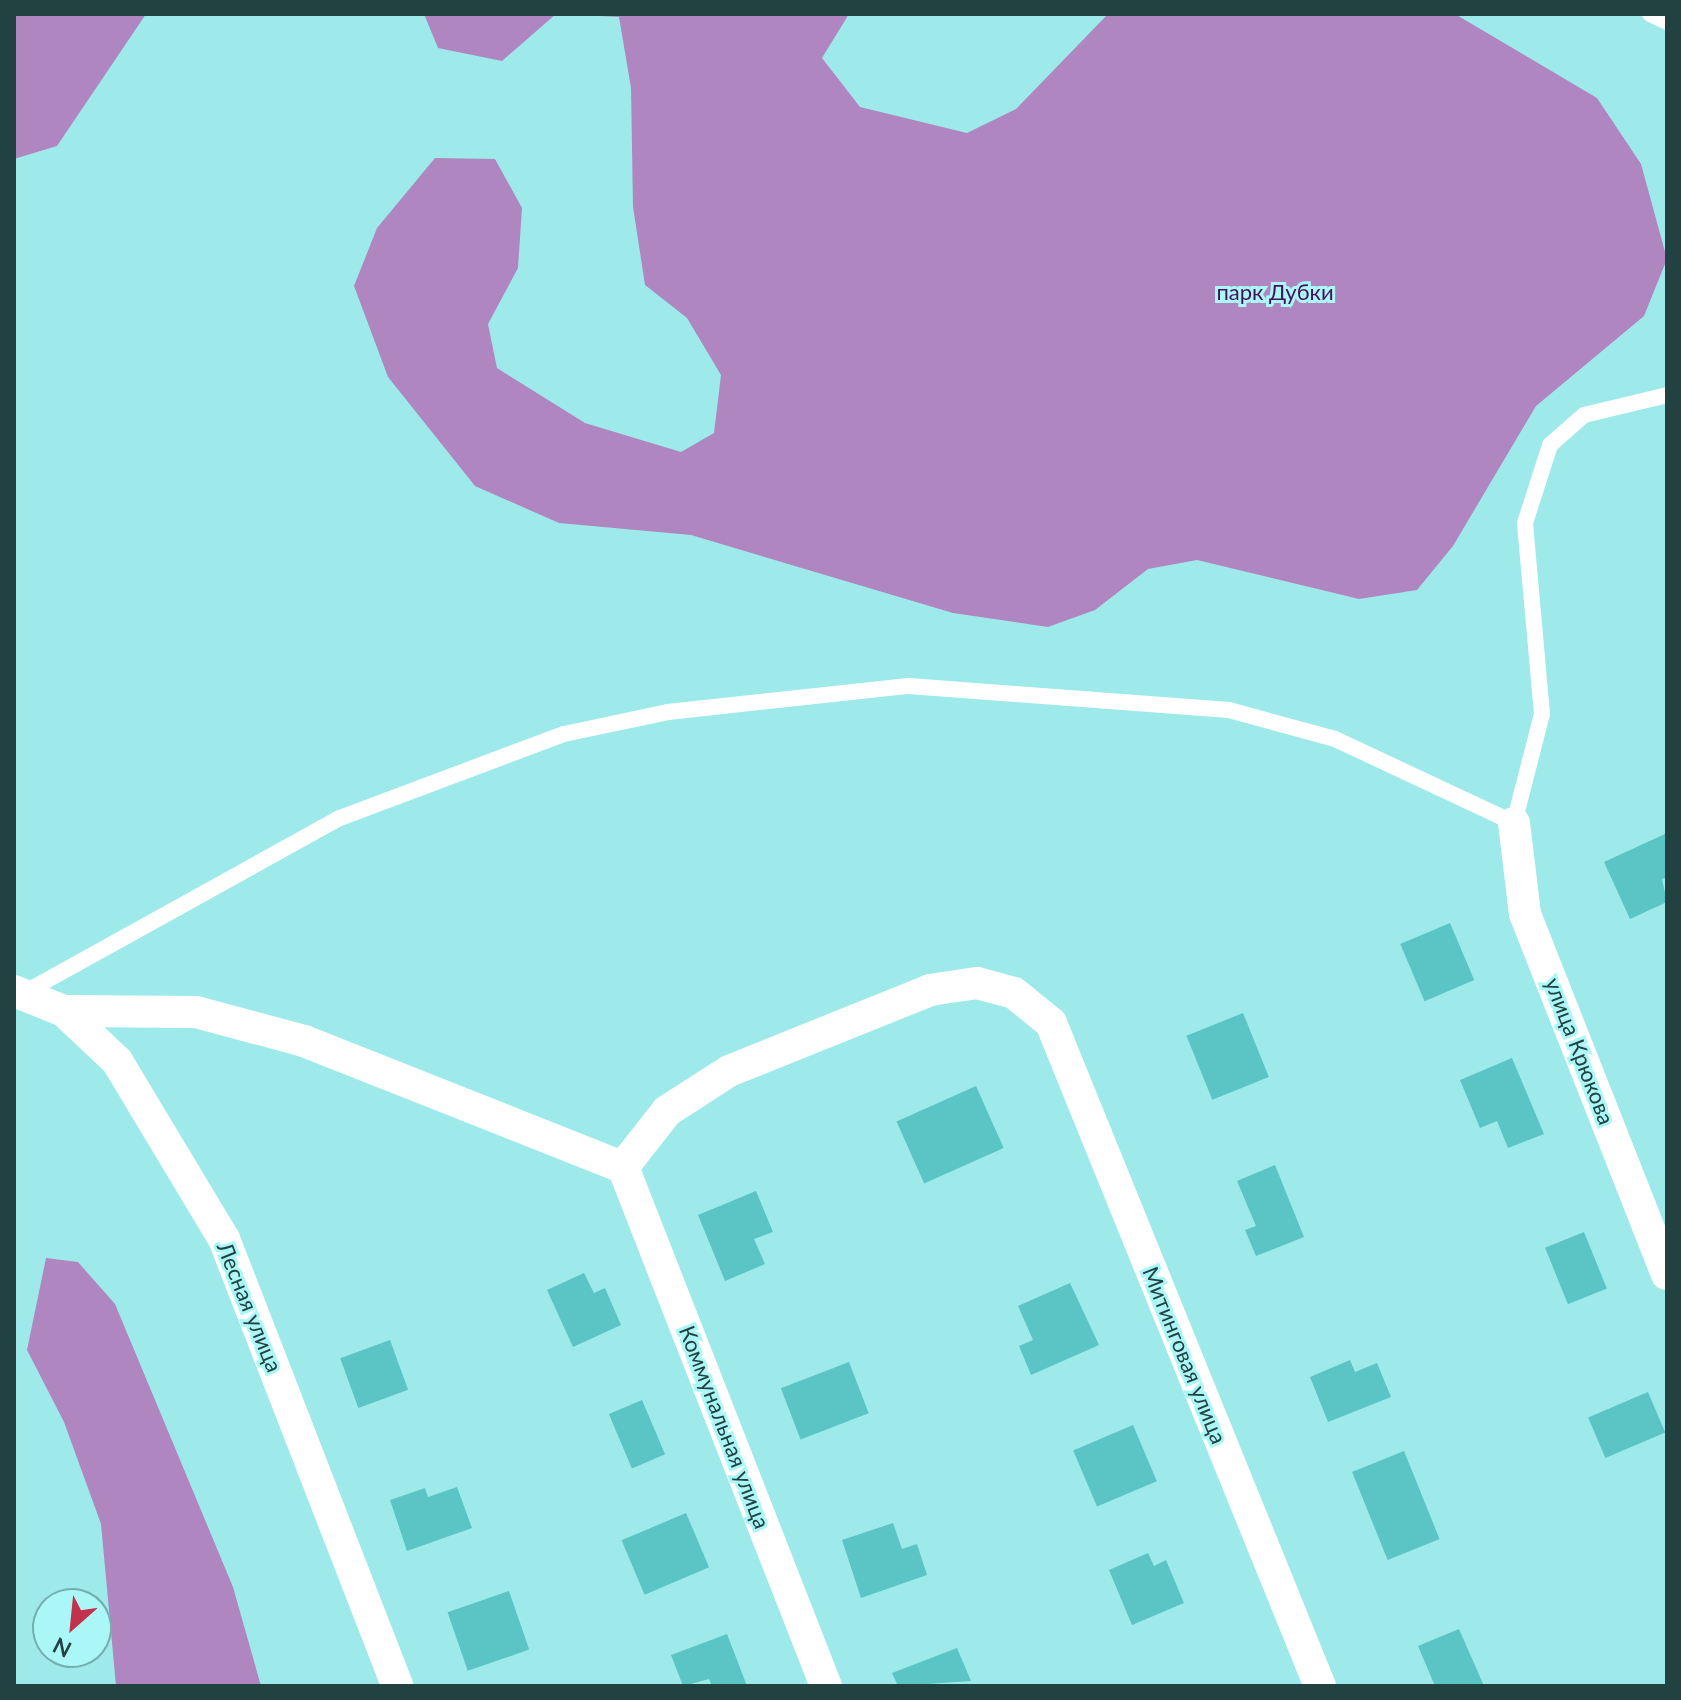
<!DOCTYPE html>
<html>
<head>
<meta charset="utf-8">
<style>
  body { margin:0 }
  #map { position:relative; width:1681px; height:1700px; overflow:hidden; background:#9eeaea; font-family:Lato,sans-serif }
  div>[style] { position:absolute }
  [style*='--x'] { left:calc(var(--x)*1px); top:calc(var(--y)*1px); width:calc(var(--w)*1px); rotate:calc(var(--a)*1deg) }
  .forest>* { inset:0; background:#b086c1 }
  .building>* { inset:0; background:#5bc4c4; transform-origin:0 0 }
  .service>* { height:16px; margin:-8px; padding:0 8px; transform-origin:8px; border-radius:8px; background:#fff }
  .minor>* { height:32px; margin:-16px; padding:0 16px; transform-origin:16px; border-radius:16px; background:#fff }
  span { translate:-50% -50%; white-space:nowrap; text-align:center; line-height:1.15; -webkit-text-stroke:6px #abf7f7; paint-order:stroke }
  .park-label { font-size:22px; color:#47115a }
  .street-label { font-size:22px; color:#224141 }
  .frame { position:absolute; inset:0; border:16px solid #224141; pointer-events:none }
  .north { position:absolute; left:32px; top:1588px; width:80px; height:80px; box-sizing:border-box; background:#abf7f7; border:2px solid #74aeae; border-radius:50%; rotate:207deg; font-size:22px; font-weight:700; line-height:32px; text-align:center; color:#224141 }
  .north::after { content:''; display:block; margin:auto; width:28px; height:36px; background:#c3324c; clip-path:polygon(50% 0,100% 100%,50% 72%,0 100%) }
</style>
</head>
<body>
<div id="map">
  <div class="forest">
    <i style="clip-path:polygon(14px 14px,146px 14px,57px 146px,14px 159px)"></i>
    <i style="clip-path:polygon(424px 14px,556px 14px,502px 61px,438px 48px)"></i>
    <i style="clip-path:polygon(563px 14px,849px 14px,822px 58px,860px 107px,967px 133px,1016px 109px,1108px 14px,1455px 14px,1597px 98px,1641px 164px,1667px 259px,1644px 316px,1536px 406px,1453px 546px,1417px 590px,1359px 599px,1197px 560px,1148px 569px,1095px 610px,1048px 627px,953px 613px,691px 535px,559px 523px,475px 486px,388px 377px,354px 286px,377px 228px,435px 158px,495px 159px,522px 208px,518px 268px,488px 324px,497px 368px,585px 423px,681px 452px,714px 433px,721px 375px,687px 318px,645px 285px,633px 207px,631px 88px,619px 17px)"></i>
    <i style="clip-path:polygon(46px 1258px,78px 1262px,115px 1304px,233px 1587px,261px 1686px,116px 1686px,101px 1524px,64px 1422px,27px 1350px)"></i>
  </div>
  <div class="building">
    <i style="clip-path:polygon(1667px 833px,1667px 877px,1662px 879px,1667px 902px,1630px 919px,1604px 862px)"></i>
    <i style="left:1450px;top:923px;width:62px;height:54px;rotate:67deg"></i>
    <i style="left:1243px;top:1013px;width:69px;height:61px;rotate:68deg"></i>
    <i style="clip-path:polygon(1512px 1058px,1544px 1134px,1508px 1148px,1497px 1121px,1480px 1128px,1460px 1080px)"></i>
    <i style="left:976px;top:1086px;width:68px;height:87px;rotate:66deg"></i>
    <i style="clip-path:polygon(1275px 1165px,1304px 1237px,1256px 1256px,1245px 1230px,1256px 1226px,1237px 1181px)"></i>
    <i style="clip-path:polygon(756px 1191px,773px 1232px,754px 1239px,765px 1264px,725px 1281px,698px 1215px)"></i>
    <i style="left:1584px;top:1232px;width:61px;height:42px;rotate:68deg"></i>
    <i style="clip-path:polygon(584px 1273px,594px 1293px,605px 1288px,621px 1325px,573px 1347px,547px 1290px)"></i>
    <i style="clip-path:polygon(1070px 1283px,1099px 1345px,1031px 1375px,1019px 1346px,1033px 1340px,1018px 1306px)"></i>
    <i style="left:390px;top:1340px;width:53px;height:53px;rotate:70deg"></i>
    <i style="clip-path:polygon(1350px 1360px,1355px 1372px,1377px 1363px,1391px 1397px,1328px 1422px,1310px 1377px)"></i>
    <i style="left:849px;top:1362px;width:55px;height:73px;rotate:69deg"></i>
    <i style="left:1648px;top:1392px;width:44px;height:65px;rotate:67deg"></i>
    <i style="left:642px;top:1400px;width:59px;height:36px;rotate:67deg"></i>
    <i style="left:1133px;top:1425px;width:61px;height:65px;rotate:67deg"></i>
    <i style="left:1404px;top:1451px;width:95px;height:56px;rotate:68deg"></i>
    <i style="clip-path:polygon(457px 1487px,472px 1528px,407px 1551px,390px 1500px,425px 1488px,428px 1497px)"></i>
    <i style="left:686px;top:1513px;width:59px;height:70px;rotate:67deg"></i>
    <i style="clip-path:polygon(893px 1523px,902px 1549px,917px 1544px,927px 1575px,861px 1598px,842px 1540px)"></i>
    <i style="clip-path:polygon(1148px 1553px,1154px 1566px,1166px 1560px,1184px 1603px,1132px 1625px,1109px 1570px)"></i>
    <i style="left:509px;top:1591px;width:62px;height:65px;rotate:71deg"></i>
    <i style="clip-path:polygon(1459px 1629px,1484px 1686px,1435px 1686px,1418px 1646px)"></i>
    <i style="clip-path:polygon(727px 1634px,747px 1686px,712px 1686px,709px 1679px,683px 1686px,671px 1655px)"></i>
    <i style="clip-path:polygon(957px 1648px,971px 1681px,898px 1686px,892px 1673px)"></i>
  </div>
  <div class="service">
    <i style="--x:1650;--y:14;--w:19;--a:25"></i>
    <i style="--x:22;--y:994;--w:363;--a:-29"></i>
    <i style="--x:340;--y:818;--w:239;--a:-20.6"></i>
    <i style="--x:564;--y:734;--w:106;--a:-11.9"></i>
    <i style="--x:668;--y:712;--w:242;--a:-6.2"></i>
    <i style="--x:909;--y:686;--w:321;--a:4.3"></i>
    <i style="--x:1229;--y:710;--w:110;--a:15.3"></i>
    <i style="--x:1335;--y:739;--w:198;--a:25.1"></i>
    <i style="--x:1514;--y:823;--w:113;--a:-75.6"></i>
    <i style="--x:1542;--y:714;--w:192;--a:-95.1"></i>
    <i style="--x:1525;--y:523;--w:82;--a:-72.2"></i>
    <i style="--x:1550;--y:445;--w:45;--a:-41.4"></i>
    <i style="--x:1584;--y:415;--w:85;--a:-13.5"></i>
  </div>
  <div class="minor">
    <i style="--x:1514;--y:823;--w:92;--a:83.1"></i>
    <i style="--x:1525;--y:914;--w:387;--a:68.5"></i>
    <i style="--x:14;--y:991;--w:54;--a:21.8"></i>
    <i style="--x:64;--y:1011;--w:73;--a:43.3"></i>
    <i style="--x:117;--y:1061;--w:208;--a:59"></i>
    <i style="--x:224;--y:1239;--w:479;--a:68.8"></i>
    <i style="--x:64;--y:1011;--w:132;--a:0.4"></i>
    <i style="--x:196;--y:1012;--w:112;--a:15"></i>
    <i style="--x:304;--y:1041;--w:343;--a:21.6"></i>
    <i style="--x:623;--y:1167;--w:71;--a:-51.8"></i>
    <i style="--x:667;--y:1111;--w:74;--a:-32.8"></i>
    <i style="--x:729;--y:1071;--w:217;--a:-21.9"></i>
    <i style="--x:930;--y:990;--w:48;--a:-8.5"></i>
    <i style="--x:977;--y:983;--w:38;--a:15"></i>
    <i style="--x:1014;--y:993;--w:48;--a:39"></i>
    <i style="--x:1051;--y:1023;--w:715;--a:67.92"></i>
    <i style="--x:623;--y:1167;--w:557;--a:68.64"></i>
  </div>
  <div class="park-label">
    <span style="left:1275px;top:292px">парк Дубки</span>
  </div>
  <div class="street-label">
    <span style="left:1580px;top:1051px;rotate:69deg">улица Крюкова</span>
    <span style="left:250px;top:1307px;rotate:68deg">Лесная улица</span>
    <span style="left:1185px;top:1355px;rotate:68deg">Митинговая улица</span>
    <span style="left:725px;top:1427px;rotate:69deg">Коммунальная улица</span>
  </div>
  <div class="frame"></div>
  <div class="north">N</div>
</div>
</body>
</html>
